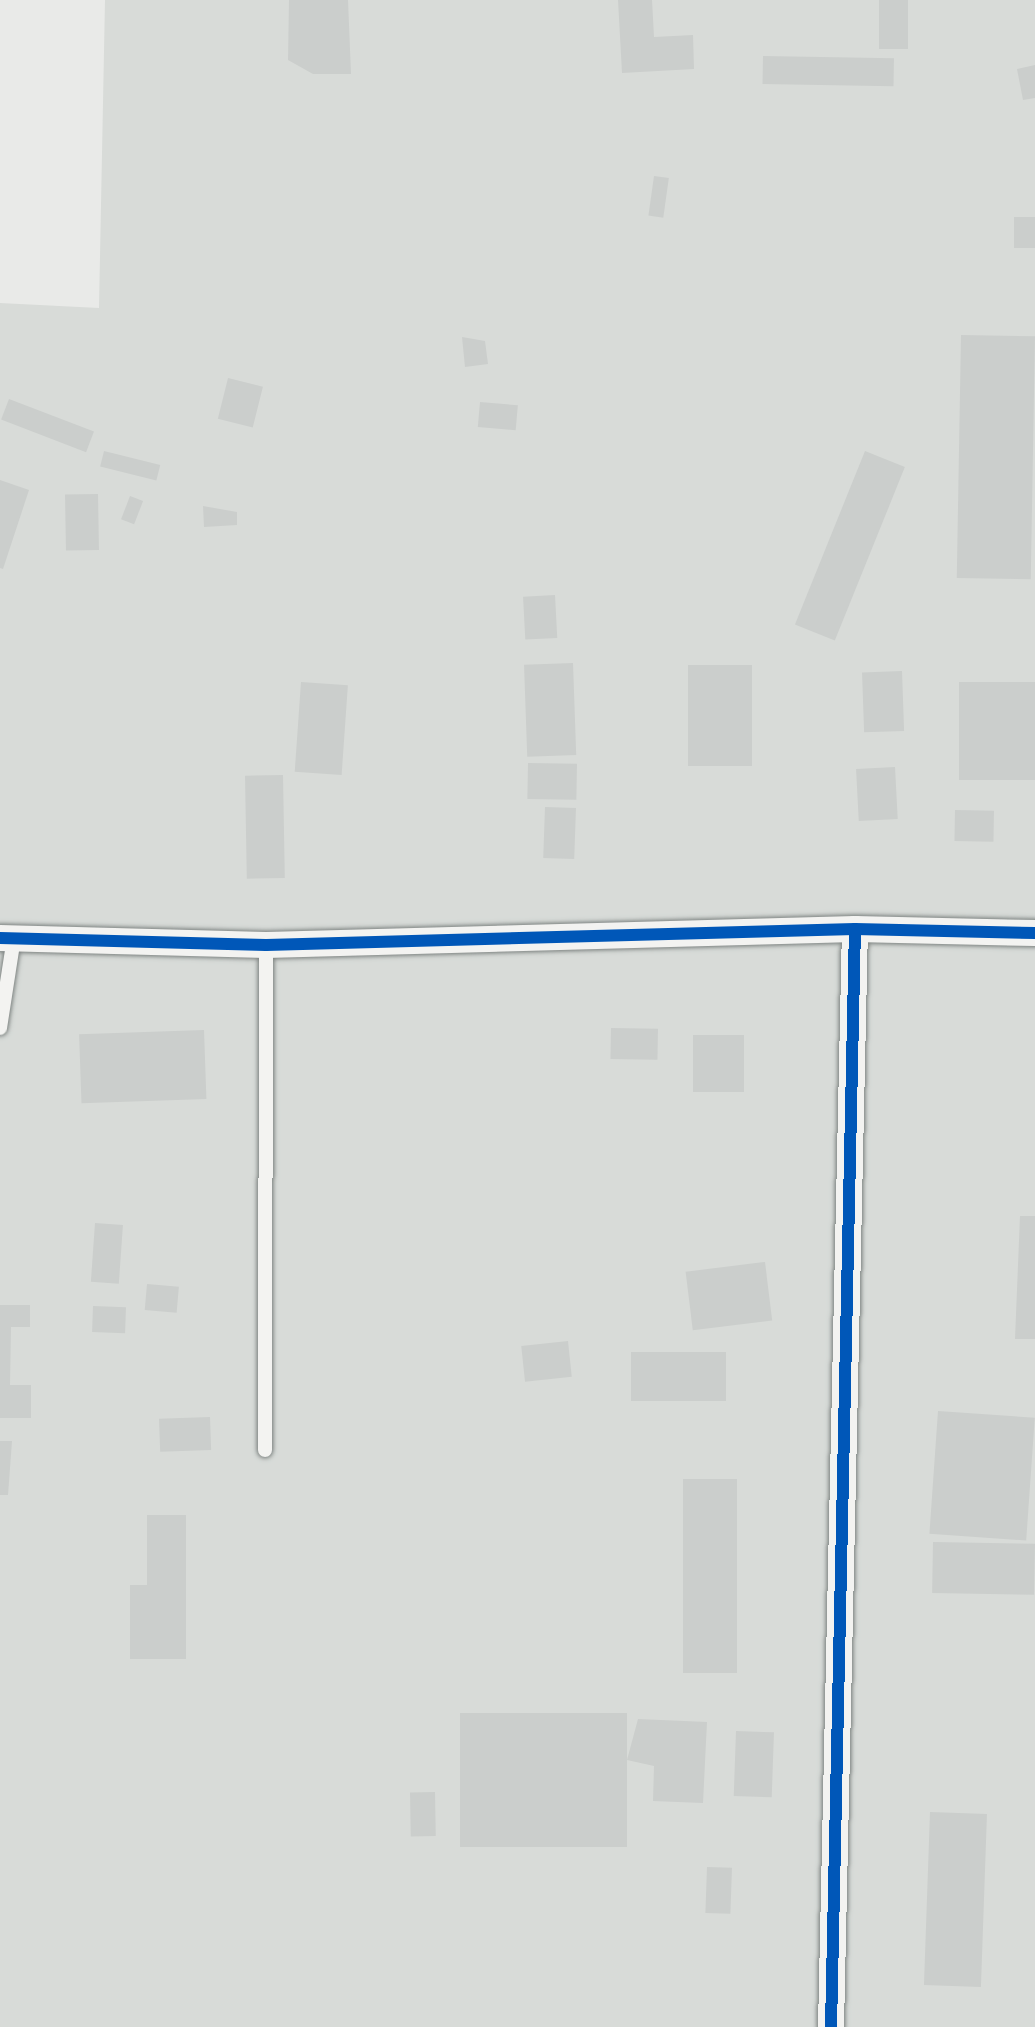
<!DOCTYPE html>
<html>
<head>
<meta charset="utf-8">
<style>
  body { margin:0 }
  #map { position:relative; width:1035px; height:2027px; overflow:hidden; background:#e9eae8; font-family:Mynerve,sans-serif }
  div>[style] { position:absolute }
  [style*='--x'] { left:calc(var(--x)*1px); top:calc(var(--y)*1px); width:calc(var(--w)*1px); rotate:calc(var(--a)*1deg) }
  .built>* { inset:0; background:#d8dbd8 }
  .building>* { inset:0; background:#cbcecc; transform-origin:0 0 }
  .roads { filter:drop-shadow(0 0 2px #7f8583) drop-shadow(0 0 2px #7f8583) }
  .service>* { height:14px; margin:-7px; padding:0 7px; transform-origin:7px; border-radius:7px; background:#f3f3f1 }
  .minor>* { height:26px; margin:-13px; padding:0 13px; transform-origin:13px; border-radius:13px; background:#f3f3f1 }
  .cycleway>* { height:12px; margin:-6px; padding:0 6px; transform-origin:6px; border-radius:6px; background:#0057b8 }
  span { translate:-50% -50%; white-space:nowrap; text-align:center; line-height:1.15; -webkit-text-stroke:6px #f6f6f2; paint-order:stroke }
</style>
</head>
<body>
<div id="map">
  <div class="built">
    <i style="clip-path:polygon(105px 0,1035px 0,1035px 2027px,0 2027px,0 303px,99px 308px)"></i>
  </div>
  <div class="building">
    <i style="clip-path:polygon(289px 0,348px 0,351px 74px,313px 74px,288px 60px)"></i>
    <i style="clip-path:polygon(618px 0,652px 0,654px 37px,693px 35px,694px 69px,622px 73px)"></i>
    <i style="left:879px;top:0;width:29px;height:49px"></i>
    <i style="left:763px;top:56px;width:131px;height:28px;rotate:1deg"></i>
    <i style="clip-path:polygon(1035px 65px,1035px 98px,1023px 100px,1017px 69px)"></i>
    <i style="left:654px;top:176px;width:15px;height:40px;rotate:8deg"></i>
    <i style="left:1035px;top:217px;width:31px;height:21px;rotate:90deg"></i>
    <i style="left:961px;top:335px;width:74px;height:243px;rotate:1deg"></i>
    <i style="clip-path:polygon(462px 337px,485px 341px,488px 364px,465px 367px)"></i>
    <i style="left:228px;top:378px;width:36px;height:42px;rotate:14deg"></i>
    <i style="left:9px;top:399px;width:91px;height:22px;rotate:21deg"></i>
    <i style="left:480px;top:402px;width:38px;height:25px;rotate:5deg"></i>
    <i style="left:104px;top:451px;width:58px;height:16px;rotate:14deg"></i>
    <i style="left:865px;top:451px;width:43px;height:187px;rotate:22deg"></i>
    <i style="clip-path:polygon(0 480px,29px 490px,3px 569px,0 568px)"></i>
    <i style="left:98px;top:494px;width:56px;height:33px;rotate:89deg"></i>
    <i style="left:130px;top:496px;width:14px;height:25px;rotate:21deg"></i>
    <i style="clip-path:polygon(203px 506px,237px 512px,237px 525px,204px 527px)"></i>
    <i style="left:555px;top:595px;width:43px;height:32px;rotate:87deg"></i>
    <i style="left:573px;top:663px;width:92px;height:49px;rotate:88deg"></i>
    <i style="left:688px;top:665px;width:64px;height:101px"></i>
    <i style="left:902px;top:671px;width:60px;height:40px;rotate:88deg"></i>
    <i style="left:301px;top:682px;width:47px;height:90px;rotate:4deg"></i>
    <i style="left:1035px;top:682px;width:98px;height:76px;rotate:90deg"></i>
    <i style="left:528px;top:763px;width:49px;height:36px;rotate:1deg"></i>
    <i style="left:895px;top:767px;width:52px;height:39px;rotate:87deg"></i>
    <i style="left:283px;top:775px;width:103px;height:38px;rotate:89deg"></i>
    <i style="left:545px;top:807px;width:31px;height:51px;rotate:2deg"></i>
    <i style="left:955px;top:810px;width:39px;height:31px;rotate:1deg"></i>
    <i style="left:611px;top:1028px;width:47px;height:31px;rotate:1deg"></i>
    <i style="left:204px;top:1030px;width:69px;height:125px;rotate:88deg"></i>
    <i style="left:693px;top:1035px;width:51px;height:57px"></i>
    <i style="clip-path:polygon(1020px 1216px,1035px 1216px,1035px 1339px,1015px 1339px)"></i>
    <i style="left:95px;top:1223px;width:28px;height:59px;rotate:4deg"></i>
    <i style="left:765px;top:1262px;width:59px;height:80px;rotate:83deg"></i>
    <i style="left:147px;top:1284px;width:32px;height:26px;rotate:5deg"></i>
    <i style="clip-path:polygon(0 1305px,30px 1305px,30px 1327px,11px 1327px,10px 1385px,31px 1385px,31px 1418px,0 1418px)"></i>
    <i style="left:93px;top:1306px;width:33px;height:26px;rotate:2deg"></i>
    <i style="left:568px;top:1341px;width:36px;height:47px;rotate:84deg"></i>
    <i style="left:726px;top:1352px;width:49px;height:95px;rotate:90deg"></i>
    <i style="left:938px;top:1411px;width:97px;height:123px;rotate:4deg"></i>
    <i style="left:210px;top:1417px;width:33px;height:51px;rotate:88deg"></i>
    <i style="clip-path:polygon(0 1441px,12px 1441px,8px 1495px,0 1495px)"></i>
    <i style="left:737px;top:1479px;width:194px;height:54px;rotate:90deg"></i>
    <i style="clip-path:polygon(147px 1515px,186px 1515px,186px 1659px,130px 1659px,130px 1585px,147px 1585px)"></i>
    <i style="left:933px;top:1542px;width:102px;height:51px;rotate:1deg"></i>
    <i style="left:627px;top:1713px;width:134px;height:167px;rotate:90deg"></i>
    <i style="clip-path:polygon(638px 1719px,707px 1722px,703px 1803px,653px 1801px,654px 1766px,627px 1760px)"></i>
    <i style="left:736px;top:1731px;width:38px;height:65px;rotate:2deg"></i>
    <i style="left:435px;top:1792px;width:44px;height:25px;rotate:89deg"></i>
    <i style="left:930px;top:1812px;width:57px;height:173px;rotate:2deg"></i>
    <i style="left:707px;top:1867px;width:25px;height:46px;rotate:2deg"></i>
  </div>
  <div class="roads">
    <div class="service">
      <i style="--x:0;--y:1028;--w:91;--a:-81.2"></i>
      <i style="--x:265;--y:1450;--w:505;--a:-89.89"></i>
    </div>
    <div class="minor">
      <i style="--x:0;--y:938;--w:266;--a:1.5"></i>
      <i style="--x:266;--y:945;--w:589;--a:-1.56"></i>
      <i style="--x:855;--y:929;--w:180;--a:1.3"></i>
      <i style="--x:831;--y:2027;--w:1098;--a:-88.75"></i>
    </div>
  </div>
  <div class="cycleway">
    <i style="--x:0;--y:938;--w:266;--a:1.5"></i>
    <i style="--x:266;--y:945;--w:589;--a:-1.56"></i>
    <i style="--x:855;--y:929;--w:180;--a:1.3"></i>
    <i style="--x:831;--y:2027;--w:1098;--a:-88.75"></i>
  </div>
</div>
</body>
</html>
